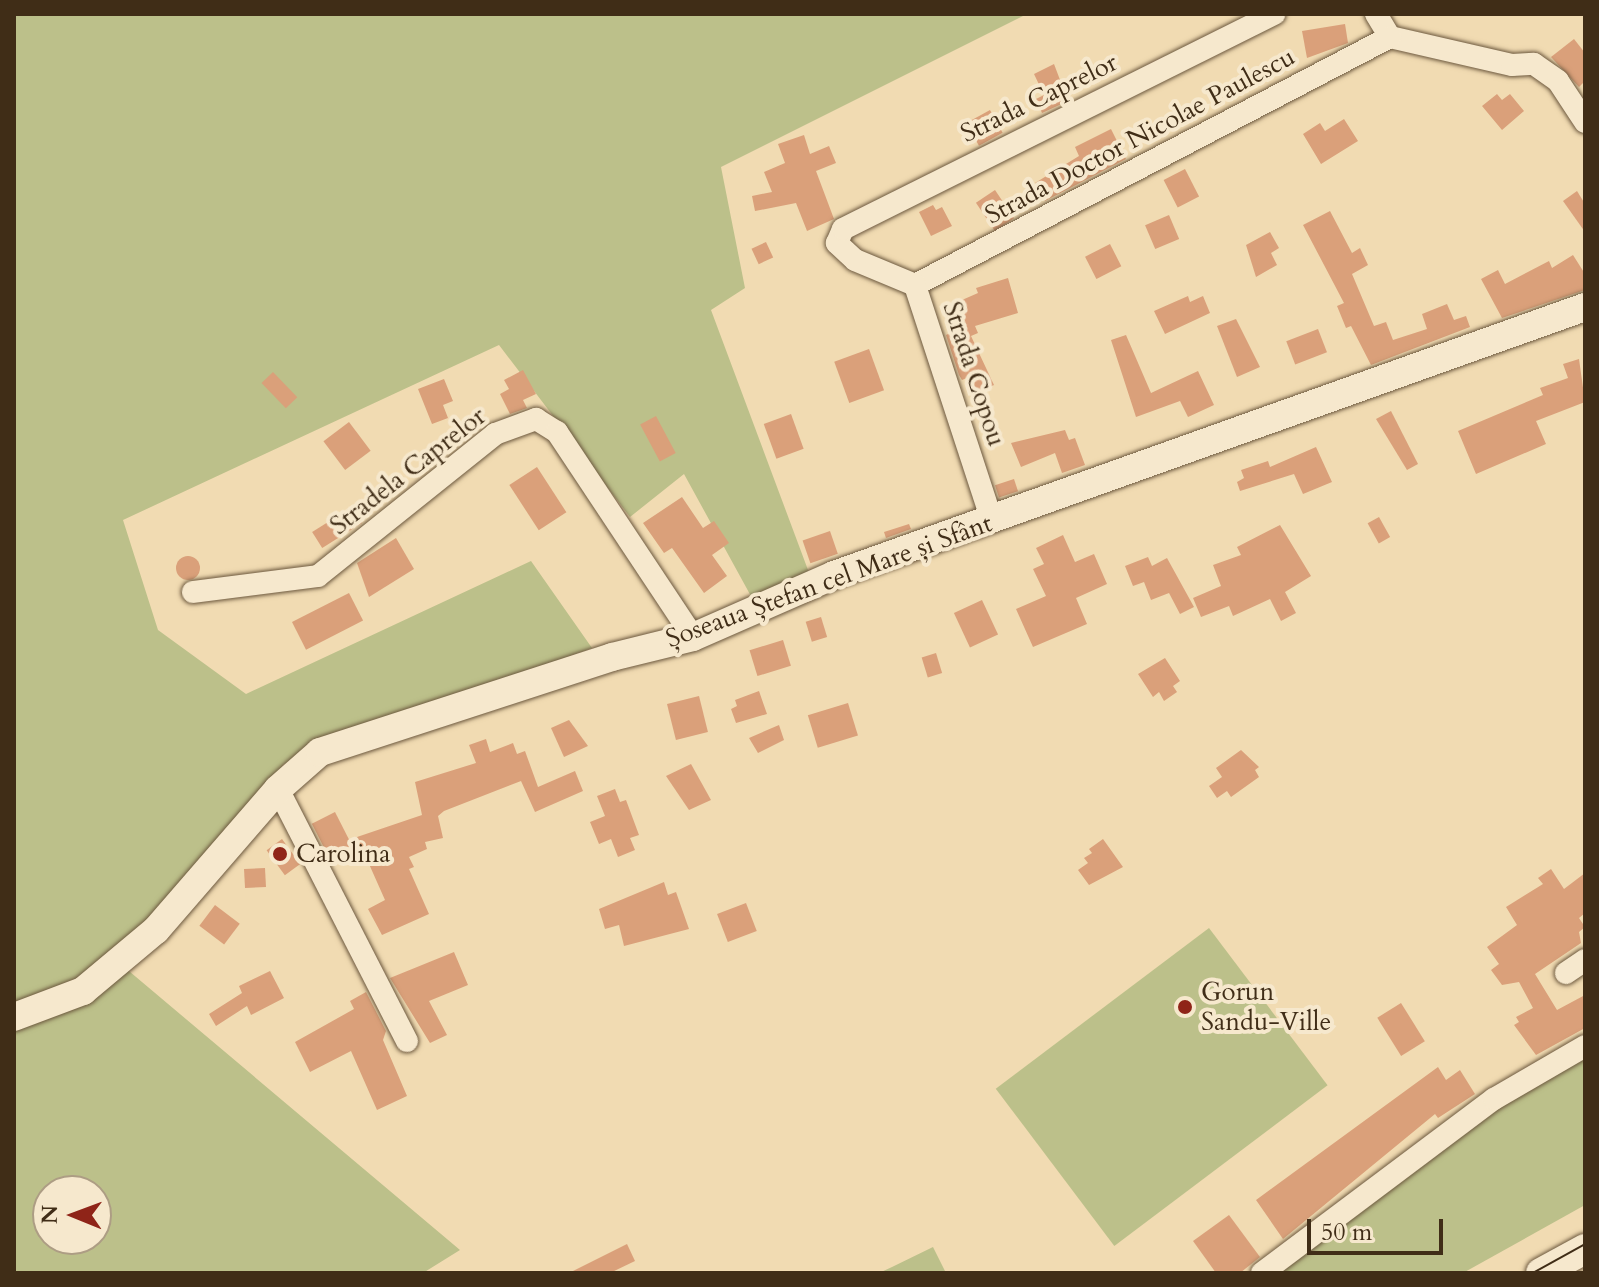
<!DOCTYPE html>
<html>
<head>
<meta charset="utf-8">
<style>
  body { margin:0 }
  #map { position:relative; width:1599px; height:1287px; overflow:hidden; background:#f1dbb2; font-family:Cardo,serif }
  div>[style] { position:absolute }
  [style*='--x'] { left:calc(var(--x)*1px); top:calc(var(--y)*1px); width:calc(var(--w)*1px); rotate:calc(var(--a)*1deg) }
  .green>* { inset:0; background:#bcc08a; transform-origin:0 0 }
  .building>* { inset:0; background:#daa07a; transform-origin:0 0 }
  .round { border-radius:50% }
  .roads { filter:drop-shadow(0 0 2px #6c583e) drop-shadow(0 0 2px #6c583e) }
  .minor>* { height:22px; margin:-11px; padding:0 11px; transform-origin:11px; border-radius:11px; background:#f6e8cd }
  .tertiary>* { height:28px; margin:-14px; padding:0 14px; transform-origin:14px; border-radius:14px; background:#f6e8cd }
  .secondary>* { height:30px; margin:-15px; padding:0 15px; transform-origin:15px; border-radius:15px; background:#f6e8cd }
  .tram>* { height:2px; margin:-1px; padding:0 1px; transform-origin:1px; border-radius:1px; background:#402d17 }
  .dots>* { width:22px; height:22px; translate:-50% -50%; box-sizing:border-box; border:4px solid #f6e8cd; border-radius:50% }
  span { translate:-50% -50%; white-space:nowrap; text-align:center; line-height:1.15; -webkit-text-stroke:8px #f6e8cd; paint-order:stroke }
  .street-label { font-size:26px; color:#402d17 }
  .poi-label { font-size:26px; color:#402d17 }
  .left { translate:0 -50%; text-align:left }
  .frame { position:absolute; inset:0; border:16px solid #402d17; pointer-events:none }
  .north { position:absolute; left:32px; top:1175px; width:80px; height:80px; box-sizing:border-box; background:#f6e8cd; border:2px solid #ad9d84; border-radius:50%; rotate:271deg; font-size:22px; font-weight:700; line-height:32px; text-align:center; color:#402d17 }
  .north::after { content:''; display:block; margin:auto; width:28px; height:36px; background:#8f2418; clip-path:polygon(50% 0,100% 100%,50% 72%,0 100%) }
  .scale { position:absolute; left:1307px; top:1219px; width:136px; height:36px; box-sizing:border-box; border:4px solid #402d17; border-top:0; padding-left:10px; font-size:24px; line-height:28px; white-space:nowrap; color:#402d17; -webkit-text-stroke:6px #f6e8cd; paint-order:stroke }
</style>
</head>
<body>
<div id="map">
  <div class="green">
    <i style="clip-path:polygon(14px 14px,1027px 14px,721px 167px,745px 288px,711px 310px,811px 578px,752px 598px,684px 474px,630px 517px,499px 345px,123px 520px,158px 630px,246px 694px,531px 561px,592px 648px,284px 764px,155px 927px,81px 987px,14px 1014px)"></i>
    <i style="left:1209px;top:928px;width:197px;height:267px;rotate:53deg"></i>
    <i style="clip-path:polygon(evenodd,123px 966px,460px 1250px,423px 1273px,14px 1273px,14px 1022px,123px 966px,48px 1191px,96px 1191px,96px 1239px,48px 1239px,48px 1191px)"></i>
    <i style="clip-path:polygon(1585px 1054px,1585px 1205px,1463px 1273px,1273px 1273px,1507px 1099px)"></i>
    <i style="clip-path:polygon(933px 1247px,946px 1273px,879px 1273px,892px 1267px)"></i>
  </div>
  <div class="building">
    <i style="clip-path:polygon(1345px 24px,1348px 43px,1307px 58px,1302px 31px)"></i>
    <i style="clip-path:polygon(1574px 39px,1585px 53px,1585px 81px,1579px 87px,1551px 57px)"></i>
    <i style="clip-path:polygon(1054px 64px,1068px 101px,1042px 113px,1036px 99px,1044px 95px,1034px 74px)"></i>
    <i style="clip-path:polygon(1497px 94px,1502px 100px,1510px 94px,1524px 111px,1502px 130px,1482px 106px)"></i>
    <i style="left:990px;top:110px;width:26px;height:27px;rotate:61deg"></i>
    <i style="clip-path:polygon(1344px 119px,1358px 141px,1321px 164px,1303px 134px,1320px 123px,1325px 131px)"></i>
    <i style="clip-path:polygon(1111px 129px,1126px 159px,1045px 201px,1035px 183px,1079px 156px,1075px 147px)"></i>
    <i style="clip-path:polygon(804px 135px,810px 154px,829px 146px,836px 163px,816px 171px,834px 219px,807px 231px,796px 203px,755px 211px,752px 196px,772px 192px,764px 172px,785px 163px,778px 144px)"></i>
    <i style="left:1185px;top:169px;width:31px;height:24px;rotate:63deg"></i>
    <i style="left:995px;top:190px;width:34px;height:23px;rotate:56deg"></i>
    <i style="clip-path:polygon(1577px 191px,1585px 204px,1585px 232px,1563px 201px)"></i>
    <i style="clip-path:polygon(933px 205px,936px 210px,942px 207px,952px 226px,931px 236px,919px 212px)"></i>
    <i style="clip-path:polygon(1330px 211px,1352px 253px,1360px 248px,1368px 265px,1352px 274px,1374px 326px,1386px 322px,1393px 340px,1427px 329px,1422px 314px,1447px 304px,1454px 320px,1466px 316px,1470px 327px,1371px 365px,1351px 326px,1346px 328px,1337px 306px,1344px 303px,1303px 225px)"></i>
    <i style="left:1169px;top:215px;width:26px;height:26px;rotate:67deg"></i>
    <i style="clip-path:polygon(1270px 232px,1279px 248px,1271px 253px,1277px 265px,1256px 277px,1246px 245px)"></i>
    <i style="left:766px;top:242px;width:17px;height:16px;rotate:65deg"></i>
    <i style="left:1110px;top:244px;width:25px;height:28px;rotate:63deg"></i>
    <i style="clip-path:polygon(1573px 255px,1585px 274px,1585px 290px,1502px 318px,1481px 279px,1498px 270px,1505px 284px,1549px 261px,1552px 268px)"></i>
    <i style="clip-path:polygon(1008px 278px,1018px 313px,975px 326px,978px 333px,971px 336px,994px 385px,975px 394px,967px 378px,962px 380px,959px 375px,946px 335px,950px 333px,946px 323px,952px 321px,946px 307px,978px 293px,976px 288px)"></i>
    <i style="clip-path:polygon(1188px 296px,1190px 302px,1203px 296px,1210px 313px,1165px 334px,1154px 311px)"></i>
    <i style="clip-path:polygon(1236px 319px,1260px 367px,1237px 377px,1217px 326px)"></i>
    <i style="left:1318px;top:329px;width:25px;height:34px;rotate:69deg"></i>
    <i style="clip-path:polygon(1126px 335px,1151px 393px,1198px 371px,1214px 405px,1188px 417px,1180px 401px,1136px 417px,1111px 340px)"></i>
    <i style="left:869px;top:349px;width:44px;height:37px;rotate:70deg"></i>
    <i style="clip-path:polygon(1579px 359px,1585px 402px,1536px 421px,1546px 444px,1476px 474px,1458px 431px,1543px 395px,1540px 388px,1568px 378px,1563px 364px)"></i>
    <i style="clip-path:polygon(523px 370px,536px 394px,523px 400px,527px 408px,510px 414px,500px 394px,509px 389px,504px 380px)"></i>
    <i style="left:273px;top:372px;width:35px;height:16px;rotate:46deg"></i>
    <i style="clip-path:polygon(444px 379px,453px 401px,443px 405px,448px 418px,432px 424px,418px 389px)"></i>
    <i style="clip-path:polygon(1391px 411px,1418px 464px,1407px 470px,1376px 419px)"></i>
    <i style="left:791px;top:414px;width:37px;height:29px;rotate:70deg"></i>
    <i style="left:656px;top:416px;width:42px;height:18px;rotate:62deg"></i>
    <i style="left:349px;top:422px;width:36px;height:32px;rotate:53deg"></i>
    <i style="clip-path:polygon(1065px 430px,1069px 440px,1075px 438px,1085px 465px,1062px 473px,1055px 453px,1021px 467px,1011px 443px)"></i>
    <i style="clip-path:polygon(1316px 447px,1332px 482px,1303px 494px,1294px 474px,1240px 491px,1237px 482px,1244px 478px,1241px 470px,1268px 461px,1270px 467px)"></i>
    <i style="left:537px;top:467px;width:54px;height:33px;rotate:57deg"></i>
    <i style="left:1014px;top:479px;width:13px;height:20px;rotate:72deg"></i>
    <i style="clip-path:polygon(682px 497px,703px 528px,714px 521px,729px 543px,712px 555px,727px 576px,704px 593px,672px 548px,664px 553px,643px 523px)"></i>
    <i style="left:352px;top:507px;width:19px;height:47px;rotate:58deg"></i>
    <i style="left:1379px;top:517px;width:23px;height:13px;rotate:61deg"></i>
    <i style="clip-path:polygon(909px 524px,911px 529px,886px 538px,884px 532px)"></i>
    <i style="clip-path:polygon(1280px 525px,1311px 576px,1285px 592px,1296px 613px,1281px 621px,1270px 599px,1233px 616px,1229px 606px,1201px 617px,1193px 598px,1221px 586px,1213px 565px,1241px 555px,1237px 547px)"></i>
    <i style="left:830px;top:531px;width:24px;height:29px;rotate:71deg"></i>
    <i style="clip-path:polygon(1063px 535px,1075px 562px,1094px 554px,1107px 584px,1076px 598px,1087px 624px,1033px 647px,1016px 609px,1046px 596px,1033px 569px,1044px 564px,1036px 548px)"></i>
    <i style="clip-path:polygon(396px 538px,414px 569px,369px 597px,357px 563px)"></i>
    <i class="round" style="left:176px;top:556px;width:24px;height:24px"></i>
    <i style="clip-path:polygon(1148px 557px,1152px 566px,1167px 558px,1194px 607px,1180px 614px,1169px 593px,1151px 600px,1144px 582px,1133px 586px,1125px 566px)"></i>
    <i style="left:349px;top:593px;width:31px;height:64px;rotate:63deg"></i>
    <i style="left:982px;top:600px;width:38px;height:31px;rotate:65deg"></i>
    <i style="left:821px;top:617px;width:21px;height:16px;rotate:73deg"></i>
    <i style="left:783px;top:640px;width:27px;height:35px;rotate:73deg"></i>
    <i style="left:936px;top:653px;width:21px;height:15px;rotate:73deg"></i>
    <i style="clip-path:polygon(1165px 658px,1180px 681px,1173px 686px,1177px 692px,1164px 701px,1159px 692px,1153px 697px,1138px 674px)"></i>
    <i style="clip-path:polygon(759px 691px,767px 714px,736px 723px,731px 709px,737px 706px,735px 700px)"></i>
    <i style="left:699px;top:696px;width:37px;height:33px;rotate:76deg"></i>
    <i style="left:848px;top:703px;width:34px;height:42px;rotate:73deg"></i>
    <i style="clip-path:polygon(569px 720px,588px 746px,564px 757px,551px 728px)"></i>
    <i style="clip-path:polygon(779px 725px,784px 740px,758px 753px,749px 738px)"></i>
    <i style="clip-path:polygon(486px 739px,490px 752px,513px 743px,517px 754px,525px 751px,538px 787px,575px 771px,583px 791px,535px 812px,521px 781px,444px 811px,438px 816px,443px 838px,425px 842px,427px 849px,409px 857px,414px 867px,409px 869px,429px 914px,382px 935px,368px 909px,385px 900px,357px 837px,422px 815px,415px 782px,476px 763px,469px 745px)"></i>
    <i style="clip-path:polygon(1241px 750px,1259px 767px,1255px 770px,1259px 777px,1231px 797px,1227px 791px,1217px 798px,1209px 786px,1222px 777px,1216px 768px)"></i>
    <i style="clip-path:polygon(691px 764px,711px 800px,689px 810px,666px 776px)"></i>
    <i style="clip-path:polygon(615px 789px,620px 802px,626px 800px,639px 835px,630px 838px,635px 850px,618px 857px,611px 839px,599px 844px,590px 822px,605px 816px,597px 796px)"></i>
    <i style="left:335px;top:812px;width:37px;height:26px;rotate:63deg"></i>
    <i style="left:282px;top:839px;width:31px;height:19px;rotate:54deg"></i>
    <i style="clip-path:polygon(1103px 839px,1123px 867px,1089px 885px,1078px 870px,1088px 863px,1084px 858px,1092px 853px,1089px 849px)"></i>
    <i style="left:265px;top:868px;width:19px;height:21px;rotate:87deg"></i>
    <i style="clip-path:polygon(1551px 869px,1564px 889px,1585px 873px,1585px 913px,1579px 918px,1585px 927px,1579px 932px,1581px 943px,1535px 974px,1557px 1010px,1585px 995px,1585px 1028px,1536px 1055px,1514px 1025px,1519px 1022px,1516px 1017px,1533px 1008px,1519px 982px,1502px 985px,1491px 970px,1499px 964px,1487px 947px,1517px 925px,1506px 907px,1543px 884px,1538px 878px)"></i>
    <i style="clip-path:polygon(664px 882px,668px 895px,676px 892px,689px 929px,624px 946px,619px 925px,605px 929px,599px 909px)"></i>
    <i style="left:746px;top:903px;width:30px;height:31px;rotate:69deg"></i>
    <i style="left:215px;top:905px;width:31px;height:26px;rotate:37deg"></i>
    <i style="clip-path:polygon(454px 952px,468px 985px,429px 1001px,447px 1035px,430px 1043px,390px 978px)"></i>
    <i style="clip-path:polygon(270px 971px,284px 998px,251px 1015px,247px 1006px,216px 1026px,209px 1014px,242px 993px,239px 986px)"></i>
    <i style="clip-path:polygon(366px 992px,386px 1031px,383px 1040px,407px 1096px,377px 1110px,351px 1051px,310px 1072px,295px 1042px,354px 1009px,350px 1001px)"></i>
    <i style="left:1401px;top:1003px;width:45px;height:28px;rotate:58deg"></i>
    <i style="clip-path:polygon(1438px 1067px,1446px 1080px,1460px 1070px,1475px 1094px,1438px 1118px,1435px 1114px,1283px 1239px,1256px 1200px)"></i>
    <i style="clip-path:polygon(1229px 1215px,1260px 1257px,1240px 1273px,1216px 1273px,1193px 1241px)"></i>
    <i style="clip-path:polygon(627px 1244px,635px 1261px,610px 1273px,569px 1273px)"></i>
  </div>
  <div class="roads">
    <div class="minor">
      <i style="--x:1376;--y:14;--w:27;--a:59"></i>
      <i style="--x:1390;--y:37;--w:125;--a:12.9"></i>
      <i style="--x:1512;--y:65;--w:22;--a:-3"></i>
      <i style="--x:1534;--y:64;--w:29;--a:35"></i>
      <i style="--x:1558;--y:81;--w:49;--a:56.6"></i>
      <i style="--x:915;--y:285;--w:536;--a:-27.57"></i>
      <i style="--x:992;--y:521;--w:248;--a:-108.1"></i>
      <i style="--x:915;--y:285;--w:65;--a:-157.4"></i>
      <i style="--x:855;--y:260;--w:25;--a:-137"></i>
      <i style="--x:837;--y:243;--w:15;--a:-67"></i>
      <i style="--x:843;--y:229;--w:482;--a:-26.5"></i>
      <i style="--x:193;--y:592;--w:126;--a:-7.3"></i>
      <i style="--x:318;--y:576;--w:227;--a:-38.7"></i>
      <i style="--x:495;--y:434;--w:44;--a:-20.1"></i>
      <i style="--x:536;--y:419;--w:25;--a:32"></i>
      <i style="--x:557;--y:432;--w:246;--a:56.4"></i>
      <i style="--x:278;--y:789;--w:283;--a:62.9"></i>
      <i style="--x:1566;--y:973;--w:23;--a:-34"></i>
      <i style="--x:1262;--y:1273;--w:290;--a:-36.9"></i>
      <i style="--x:1494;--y:1099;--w:105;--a:-30.2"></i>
    </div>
    <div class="tertiary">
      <i style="--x:14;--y:1017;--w:74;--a:-20.6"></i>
      <i style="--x:83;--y:991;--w:95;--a:-39.9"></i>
      <i style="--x:156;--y:930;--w:186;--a:-49.1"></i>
      <i style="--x:278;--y:789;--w:56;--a:-41.4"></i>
      <i style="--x:320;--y:752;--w:307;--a:-18"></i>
      <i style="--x:612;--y:657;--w:83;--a:-13.9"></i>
      <i style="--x:693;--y:637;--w:154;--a:-23.7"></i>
      <i style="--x:834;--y:575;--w:797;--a:-19.64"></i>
    </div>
    <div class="secondary">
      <i style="--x:1541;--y:1273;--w:50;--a:-28.6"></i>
    </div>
  </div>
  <div class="tram">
    <i style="--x:1533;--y:1273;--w:60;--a:-29.1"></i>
  </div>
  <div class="dots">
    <i style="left:280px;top:854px;background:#8f2418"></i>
    <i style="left:1185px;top:1007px;background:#8f2418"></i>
  </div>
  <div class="street-label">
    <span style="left:1039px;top:98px;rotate:-26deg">Strada Caprelor</span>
    <span style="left:1140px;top:136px;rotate:-28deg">Strada Doctor Nicolae Paulescu</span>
    <span style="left:974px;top:374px;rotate:72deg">Strada Copou</span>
    <span style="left:408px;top:471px;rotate:-38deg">Stradela Caprelor</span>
    <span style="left:829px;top:581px;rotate:-20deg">Șoseaua Ștefan cel Mare și Sfânt</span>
  </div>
  <div class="poi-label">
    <span class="left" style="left:296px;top:854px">Carolina</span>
    <span class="left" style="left:1201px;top:1007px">Gorun<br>Sandu-Ville</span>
  </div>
  <div class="frame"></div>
  <div class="north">N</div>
  <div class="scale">50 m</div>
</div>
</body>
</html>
